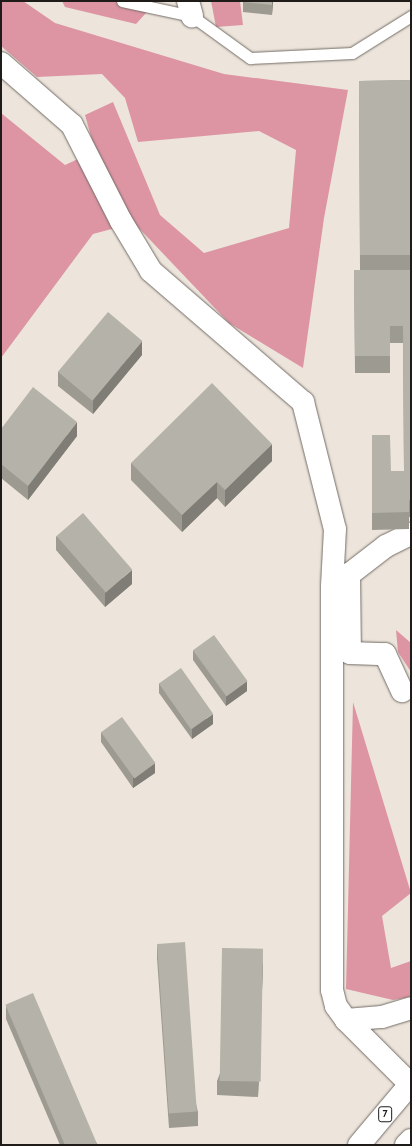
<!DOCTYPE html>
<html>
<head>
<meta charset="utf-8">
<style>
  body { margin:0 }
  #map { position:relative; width:412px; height:1146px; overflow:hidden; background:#ede5dc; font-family:"PT Sans",sans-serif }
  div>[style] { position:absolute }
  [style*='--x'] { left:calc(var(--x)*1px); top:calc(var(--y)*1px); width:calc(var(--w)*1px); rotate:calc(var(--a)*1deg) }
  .forest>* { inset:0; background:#dd95a4 }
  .roads { filter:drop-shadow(0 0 1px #736c65) drop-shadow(0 0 1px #736c65) }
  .lane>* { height:11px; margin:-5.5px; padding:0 5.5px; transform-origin:5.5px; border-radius:5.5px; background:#fff }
  .street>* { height:22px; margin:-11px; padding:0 11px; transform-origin:11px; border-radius:11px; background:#fff }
  .primary>* { height:22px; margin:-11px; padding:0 11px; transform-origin:11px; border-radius:11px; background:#fff }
  .wall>* { inset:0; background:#9c9a91 }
  .shaded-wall>* { inset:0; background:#7f7d76 }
  .building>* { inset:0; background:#b5b3a9; transform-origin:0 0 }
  span { translate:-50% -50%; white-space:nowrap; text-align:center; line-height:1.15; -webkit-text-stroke:3px #fff; paint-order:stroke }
  .shield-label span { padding:1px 3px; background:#fff; border:1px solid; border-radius:3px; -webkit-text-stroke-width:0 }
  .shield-label { font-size:10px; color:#1e1b18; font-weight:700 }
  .frame { position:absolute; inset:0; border:2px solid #1e1b18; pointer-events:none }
</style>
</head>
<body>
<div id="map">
  <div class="forest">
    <i style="clip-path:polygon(1px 1px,23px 1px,55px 23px,224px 74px,348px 90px,324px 218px,303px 368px,229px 323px,134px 223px,93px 234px,1px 358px,1px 113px,65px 165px,95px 151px,85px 115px,113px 102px,160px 215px,204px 253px,289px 228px,296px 150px,259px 131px,138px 142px,125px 98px,102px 74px,37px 77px,1px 46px)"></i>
    <i style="clip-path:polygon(62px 1px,157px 1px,136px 24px,65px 7px)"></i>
    <i style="clip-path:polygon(211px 1px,240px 1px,243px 25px,216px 27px)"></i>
    <i style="clip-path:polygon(396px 630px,411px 643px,411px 672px,398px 652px)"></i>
    <i style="clip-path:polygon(353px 702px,411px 893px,382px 916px,391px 968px,411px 961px,411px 997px,393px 1000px,346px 989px)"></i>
  </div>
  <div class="roads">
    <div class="lane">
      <i style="--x:122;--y:1;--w:72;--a:12.1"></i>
      <i style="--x:192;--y:16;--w:72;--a:35.9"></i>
      <i style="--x:250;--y:58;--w:102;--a:-2.8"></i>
      <i style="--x:352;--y:53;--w:70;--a:-32.1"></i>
    </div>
    <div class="street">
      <i style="--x:188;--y:1;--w:16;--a:75"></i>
      <i style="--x:1;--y:63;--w:94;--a:41.1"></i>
      <i style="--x:72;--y:125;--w:108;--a:63"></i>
      <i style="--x:121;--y:221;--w:58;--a:59"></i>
      <i style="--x:151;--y:271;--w:201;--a:40.8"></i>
      <i style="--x:303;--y:402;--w:131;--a:75.9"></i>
      <i style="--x:335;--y:529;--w:58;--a:93"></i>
      <i style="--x:332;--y:587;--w:403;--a:90"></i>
      <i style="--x:332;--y:990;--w:16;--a:76"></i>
      <i style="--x:336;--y:1006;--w:17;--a:54"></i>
      <i style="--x:346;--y:1020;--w:92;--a:45"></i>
      <i style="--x:349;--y:574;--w:79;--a:89.3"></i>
      <i style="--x:350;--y:653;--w:35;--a:2"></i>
      <i style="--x:385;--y:654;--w:41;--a:65.3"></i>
      <i style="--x:338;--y:583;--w:61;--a:-37.6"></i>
      <i style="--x:386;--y:546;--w:28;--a:-26"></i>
      <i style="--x:346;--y:1020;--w:36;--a:-5"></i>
      <i style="--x:382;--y:1017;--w:30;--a:-17"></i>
    </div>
    <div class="primary">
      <i style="--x:359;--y:1145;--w:81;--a:-50"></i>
      <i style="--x:406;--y:1145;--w:7;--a:-45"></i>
    </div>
  </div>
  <div class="wall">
    <i style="clip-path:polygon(243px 1px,273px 1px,272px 15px,243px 12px)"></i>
    <i style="clip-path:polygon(411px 80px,411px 142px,410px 142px,411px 215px,411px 517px,409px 517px,409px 529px,372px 530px,372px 435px,391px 471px,404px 471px,403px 343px,390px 343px,390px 373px,355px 373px,354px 270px,360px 270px,359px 81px)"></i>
    <i style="clip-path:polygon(142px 355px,93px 414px,58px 386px,58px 372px)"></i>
    <i style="clip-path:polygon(1px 429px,77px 436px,28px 500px,1px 478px)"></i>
    <i style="clip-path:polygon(272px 461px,225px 507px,217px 498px,182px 532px,131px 480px,131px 463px)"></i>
    <i style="clip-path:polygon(56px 536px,132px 584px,105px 607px,56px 550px)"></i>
    <i style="clip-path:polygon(193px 650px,247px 691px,226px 706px,193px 660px)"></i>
    <i style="clip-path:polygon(159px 683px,213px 724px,192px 739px,159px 693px)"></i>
    <i style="clip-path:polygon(101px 732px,155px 773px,133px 788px,101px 742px)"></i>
    <i style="clip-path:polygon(157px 944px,198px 1112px,198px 1126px,169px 1128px,157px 958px)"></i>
    <i style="clip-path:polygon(263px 963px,258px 1097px,217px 1095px,217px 1081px)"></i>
    <i style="clip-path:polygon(6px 1005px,98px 1145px,60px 1145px,6px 1019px)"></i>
  </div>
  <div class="shaded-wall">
    <i style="clip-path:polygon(272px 1px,273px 1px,272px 15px)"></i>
    <i style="clip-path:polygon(142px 341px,142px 355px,93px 414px,93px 400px)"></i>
    <i style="clip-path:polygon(77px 422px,77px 436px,28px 500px,28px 486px)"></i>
    <i style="clip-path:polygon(272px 444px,272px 461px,225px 507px,225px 490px)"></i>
    <i style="clip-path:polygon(217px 482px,217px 498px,182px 532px,182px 515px)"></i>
    <i style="clip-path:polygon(132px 570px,132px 584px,105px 607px,105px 593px)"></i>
    <i style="clip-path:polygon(247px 681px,247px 691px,226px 706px,226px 696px)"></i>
    <i style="clip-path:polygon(213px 714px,213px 724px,192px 739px,192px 729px)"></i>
    <i style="clip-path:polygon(155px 763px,155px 773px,133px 788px,133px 778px)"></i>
    <i style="clip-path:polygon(263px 949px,263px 963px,258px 1097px,258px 1083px)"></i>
  </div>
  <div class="building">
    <i style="clip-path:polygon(243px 1px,272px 1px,272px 5px,243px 2px)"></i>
    <i style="clip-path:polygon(411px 80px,411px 125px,410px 125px,411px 255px,360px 255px,359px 81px)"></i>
    <i style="clip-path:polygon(354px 270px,411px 270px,411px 500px,409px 500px,409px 512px,372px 513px,372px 435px,390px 435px,391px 471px,404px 471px,403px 326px,390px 326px,390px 356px,355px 356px)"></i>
    <i style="left:108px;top:312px;width:45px;height:78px;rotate:40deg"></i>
    <i style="clip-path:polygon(212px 383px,272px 444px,225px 490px,217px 482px,182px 515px,131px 463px)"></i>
    <i style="clip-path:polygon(33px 387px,77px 422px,28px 486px,1px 464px,1px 429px)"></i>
    <i style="left:83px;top:513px;width:75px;height:35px;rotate:49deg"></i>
    <i style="left:214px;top:635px;width:57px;height:26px;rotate:54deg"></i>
    <i style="left:181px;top:668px;width:56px;height:27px;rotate:55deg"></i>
    <i style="left:122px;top:717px;width:57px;height:26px;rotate:54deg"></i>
    <i style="left:185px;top:942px;width:170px;height:28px;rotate:86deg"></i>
    <i style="left:222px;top:948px;width:41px;height:133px;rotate:1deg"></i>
    <i style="left:33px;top:993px;width:165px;height:30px;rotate:67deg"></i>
  </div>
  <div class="shield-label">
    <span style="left:385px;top:1114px">7</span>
  </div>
  <div class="frame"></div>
</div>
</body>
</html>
